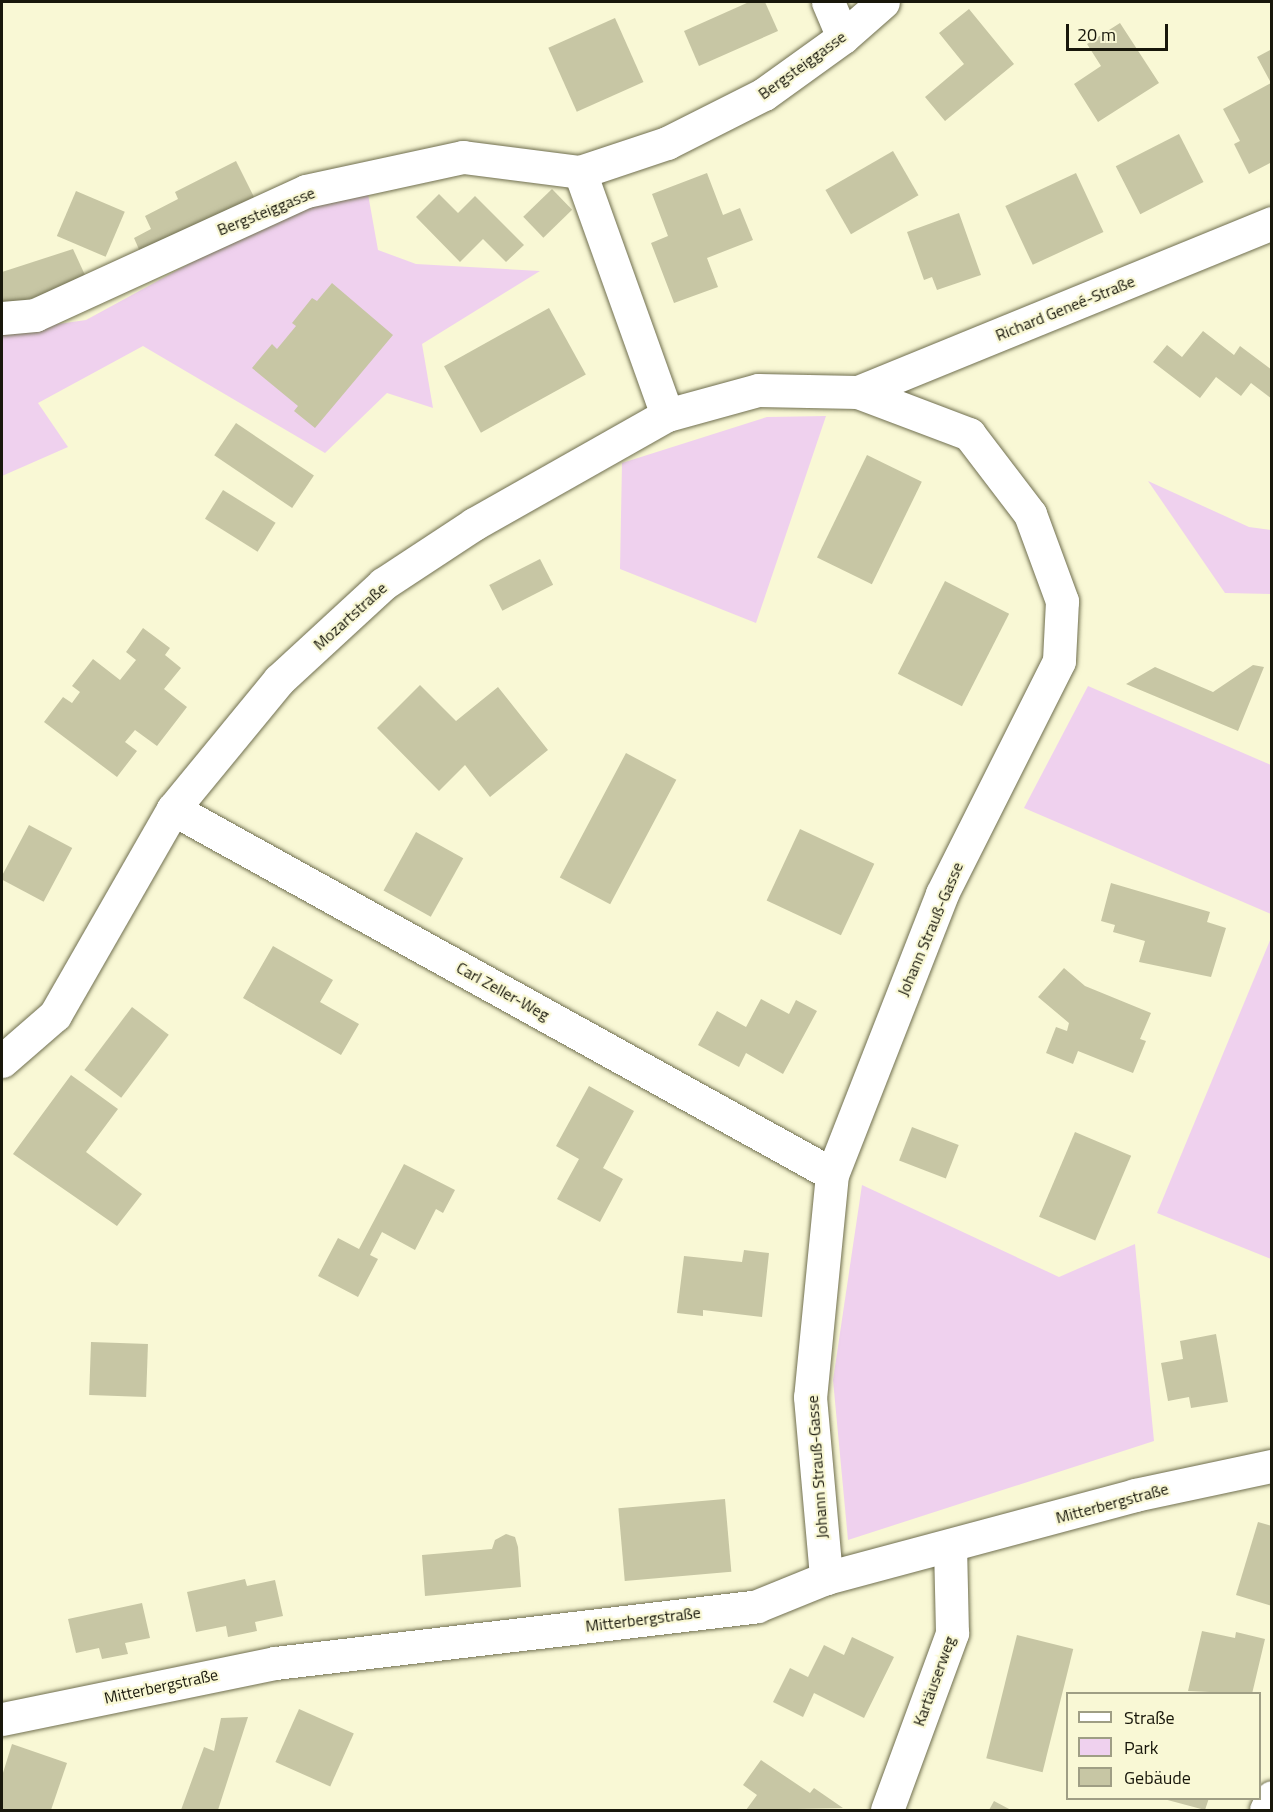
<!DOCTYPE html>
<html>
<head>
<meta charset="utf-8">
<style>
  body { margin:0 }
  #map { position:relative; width:1273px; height:1812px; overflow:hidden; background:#f9f8d5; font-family:"Titillium Web",sans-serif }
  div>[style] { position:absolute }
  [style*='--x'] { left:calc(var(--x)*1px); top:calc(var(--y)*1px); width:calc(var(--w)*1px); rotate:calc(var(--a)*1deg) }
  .green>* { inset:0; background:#efd1ee }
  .building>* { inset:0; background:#c7c6a4; transform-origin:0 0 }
  .roads { filter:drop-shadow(0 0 2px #706f50) drop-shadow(0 0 2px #706f50) }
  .street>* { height:33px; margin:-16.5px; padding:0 16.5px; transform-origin:16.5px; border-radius:16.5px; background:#fff }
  span { translate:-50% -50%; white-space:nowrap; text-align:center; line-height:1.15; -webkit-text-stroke:4.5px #f9f8d5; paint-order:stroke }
  .street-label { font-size:16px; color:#18170b }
  .frame { position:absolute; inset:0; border:3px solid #18170b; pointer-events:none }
  .legend { position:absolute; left:1066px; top:1692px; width:195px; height:108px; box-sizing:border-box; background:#f9f8d5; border:2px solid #9f9e84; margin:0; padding:8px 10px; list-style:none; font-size:18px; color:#18170b }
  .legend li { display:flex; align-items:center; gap:12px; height:30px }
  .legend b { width:30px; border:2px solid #9f9e84 }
  .scale { position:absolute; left:1066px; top:24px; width:102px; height:27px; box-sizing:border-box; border:3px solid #18170b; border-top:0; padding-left:8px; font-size:18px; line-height:21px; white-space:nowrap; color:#18170b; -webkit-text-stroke:4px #f9f8d5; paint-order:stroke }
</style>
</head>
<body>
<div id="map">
  <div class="green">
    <i style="clip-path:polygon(368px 194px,378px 250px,416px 264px,540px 271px,422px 344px,433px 408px,387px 393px,325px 453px,143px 346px,38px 403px,68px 447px,2px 476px,2px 332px,86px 320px,297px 205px)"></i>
    <i style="clip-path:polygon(826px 416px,756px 623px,620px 569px,622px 463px,767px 417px)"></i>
    <i style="clip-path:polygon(1148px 481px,1249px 527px,1271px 530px,1271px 594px,1225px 593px)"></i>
    <i style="clip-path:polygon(1088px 686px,1271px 765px,1271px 914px,1024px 808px)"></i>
    <i style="clip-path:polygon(1271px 938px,1271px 1259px,1157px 1213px)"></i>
    <i style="clip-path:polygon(862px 1185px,1059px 1277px,1135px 1244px,1154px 1441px,848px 1540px,833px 1380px)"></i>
  </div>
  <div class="building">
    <i style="clip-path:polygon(749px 2px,765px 2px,778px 31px,699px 66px,684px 31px)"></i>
    <i style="clip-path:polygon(969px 9px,1014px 64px,945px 121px,925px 97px,964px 64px,939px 33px)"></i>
    <i style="left:615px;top:18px;width:70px;height:73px;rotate:66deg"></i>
    <i style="clip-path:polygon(1120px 23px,1159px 83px,1098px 122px,1074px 84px,1101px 66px,1087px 44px)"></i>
    <i style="clip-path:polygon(1272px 49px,1272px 162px,1249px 174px,1234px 144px,1240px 141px,1223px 109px,1271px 83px,1257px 57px)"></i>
    <i style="left:1179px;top:134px;width:54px;height:71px;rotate:63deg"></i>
    <i style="left:893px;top:151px;width:51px;height:78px;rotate:60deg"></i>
    <i style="clip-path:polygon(236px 161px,254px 197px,141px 254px,134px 238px,151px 229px,145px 216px,178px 199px,175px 192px)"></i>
    <i style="clip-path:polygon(707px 173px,723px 215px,740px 208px,753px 240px,707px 258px,718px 287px,674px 303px,651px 243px,668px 236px,652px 194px)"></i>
    <i style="left:1076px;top:173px;width:65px;height:78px;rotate:65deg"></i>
    <i style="left:552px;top:189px;width:29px;height:40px;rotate:46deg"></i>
    <i style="left:76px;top:191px;width:53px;height:49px;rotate:23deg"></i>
    <i style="clip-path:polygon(439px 194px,458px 213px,475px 196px,524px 245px,506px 262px,483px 239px,460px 262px,416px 217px)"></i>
    <i style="clip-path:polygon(959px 213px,981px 275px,937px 290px,932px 277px,924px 280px,907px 232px)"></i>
    <i style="clip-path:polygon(73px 249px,85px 275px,60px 290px,2px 307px,2px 272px)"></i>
    <i style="clip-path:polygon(332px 283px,393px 335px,315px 428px,294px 411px,298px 406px,252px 368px,272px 344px,277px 349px,296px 326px,292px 323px,312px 298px,317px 301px)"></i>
    <i style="left:549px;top:308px;width:76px;height:120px;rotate:61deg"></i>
    <i style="clip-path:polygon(1203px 331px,1234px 355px,1240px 346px,1272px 370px,1272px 399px,1251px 383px,1241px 396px,1216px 377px,1200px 398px,1153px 362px,1167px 345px,1182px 357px)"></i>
    <i style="left:236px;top:423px;width:94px;height:39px;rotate:34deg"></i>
    <i style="left:867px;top:455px;width:61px;height:114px;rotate:26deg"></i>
    <i style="left:223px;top:490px;width:62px;height:34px;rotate:32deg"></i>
    <i style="left:540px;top:559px;width:29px;height:57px;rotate:63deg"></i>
    <i style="left:945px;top:581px;width:72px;height:104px;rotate:27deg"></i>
    <i style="clip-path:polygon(143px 628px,170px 648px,165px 655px,181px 668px,164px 689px,187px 707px,157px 746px,135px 730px,125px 742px,137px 751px,117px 777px,44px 722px,63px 697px,72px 703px,80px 692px,72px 686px,93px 659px,120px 680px,136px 660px,126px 652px)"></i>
    <i style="clip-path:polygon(1253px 665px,1264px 667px,1238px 731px,1126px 684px,1155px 667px,1213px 692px)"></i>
    <i style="clip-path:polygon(420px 685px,456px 721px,498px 687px,548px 750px,490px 797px,465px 765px,439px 791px,377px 728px)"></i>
    <i style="left:626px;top:753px;width:57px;height:141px;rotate:28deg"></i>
    <i style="left:29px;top:825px;width:49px;height:61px;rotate:28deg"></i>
    <i style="left:800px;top:829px;width:82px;height:79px;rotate:25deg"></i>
    <i style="left:416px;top:832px;width:54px;height:67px;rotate:29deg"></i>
    <i style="clip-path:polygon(1111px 883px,1210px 912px,1207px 922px,1226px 928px,1211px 977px,1139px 962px,1145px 941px,1113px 932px,1115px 925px,1101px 921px)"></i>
    <i style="clip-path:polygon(273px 946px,333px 980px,320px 1002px,359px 1024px,341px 1055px,243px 998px)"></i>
    <i style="clip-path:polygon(1064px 968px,1085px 986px,1151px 1013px,1140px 1039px,1146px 1041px,1133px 1073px,1078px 1051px,1073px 1064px,1046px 1053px,1056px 1027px,1067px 1031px,1069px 1023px,1038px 997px)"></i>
    <i style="clip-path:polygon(761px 999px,789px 1014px,796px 1000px,817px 1011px,783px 1074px,746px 1053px,739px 1067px,698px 1045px,717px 1011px,746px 1027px)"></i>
    <i style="left:132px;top:1007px;width:46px;height:79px;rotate:37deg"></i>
    <i style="clip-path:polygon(71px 1075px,118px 1109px,86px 1152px,142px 1194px,117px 1226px,13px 1154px)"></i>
    <i style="clip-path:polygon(589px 1086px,634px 1111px,603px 1168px,623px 1179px,600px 1222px,557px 1199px,579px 1159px,556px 1146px)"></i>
    <i style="left:912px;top:1127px;width:50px;height:36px;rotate:21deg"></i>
    <i style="left:1075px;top:1132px;width:61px;height:92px;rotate:23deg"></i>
    <i style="clip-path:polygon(404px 1164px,455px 1190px,443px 1213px,436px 1209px,415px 1250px,382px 1232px,370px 1255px,378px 1259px,358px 1297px,318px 1276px,338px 1238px,359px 1249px)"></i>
    <i style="clip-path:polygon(744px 1250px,769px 1253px,762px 1317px,703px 1310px,703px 1316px,677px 1313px,684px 1256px,742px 1262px)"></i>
    <i style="clip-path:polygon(1216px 1334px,1228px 1402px,1191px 1408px,1189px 1397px,1168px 1401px,1161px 1363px,1183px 1359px,1180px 1341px)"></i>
    <i style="left:91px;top:1342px;width:57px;height:53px;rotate:2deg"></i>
    <i style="left:725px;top:1499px;width:73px;height:107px;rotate:85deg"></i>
    <i style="clip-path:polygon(1258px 1522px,1272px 1526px,1272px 1606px,1236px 1595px)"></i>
    <i style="clip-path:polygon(506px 1534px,515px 1537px,518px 1547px,521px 1587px,425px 1596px,422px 1555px,492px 1549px,495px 1540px)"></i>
    <i style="clip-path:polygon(245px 1579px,247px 1586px,275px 1580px,283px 1616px,255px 1622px,257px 1631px,228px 1637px,226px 1626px,196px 1632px,187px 1592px)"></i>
    <i style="clip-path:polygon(142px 1603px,150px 1638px,125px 1643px,128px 1654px,102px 1659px,99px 1648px,76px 1653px,68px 1619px)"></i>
    <i style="clip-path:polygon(1202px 1631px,1235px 1638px,1236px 1632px,1265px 1639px,1252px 1694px,1188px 1691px)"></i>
    <i style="left:1017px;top:1635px;width:58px;height:127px;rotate:14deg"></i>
    <i style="clip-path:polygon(852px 1637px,894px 1657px,864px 1718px,814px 1693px,803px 1717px,773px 1702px,790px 1668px,808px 1677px,824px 1645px,844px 1655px)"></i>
    <i style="left:299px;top:1709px;width:60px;height:58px;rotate:24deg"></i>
    <i style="clip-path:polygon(248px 1717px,218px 1810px,181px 1810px,204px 1747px,214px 1751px,221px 1718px)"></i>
    <i style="clip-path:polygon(12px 1744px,67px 1763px,51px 1810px,2px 1810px,2px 1776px)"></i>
    <i style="clip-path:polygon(761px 1760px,810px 1793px,814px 1788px,843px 1808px,746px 1810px,757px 1795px,743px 1785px)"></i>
    <i style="clip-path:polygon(1160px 1798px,1209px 1798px,1205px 1810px)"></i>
    <i style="clip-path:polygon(994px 1801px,1011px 1810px,989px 1810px)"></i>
  </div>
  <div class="roads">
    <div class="street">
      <i style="--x:828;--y:2;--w:38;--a:67"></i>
      <i style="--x:580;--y:172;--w:258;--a:70.3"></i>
      <i style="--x:2;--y:318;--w:33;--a:-5"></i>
      <i style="--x:35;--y:315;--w:298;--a:-24.6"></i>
      <i style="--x:306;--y:191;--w:161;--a:-12.2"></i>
      <i style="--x:463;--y:157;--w:118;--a:7.3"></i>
      <i style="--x:580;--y:172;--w:92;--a:-18.4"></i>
      <i style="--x:667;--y:143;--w:109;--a:-26.8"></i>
      <i style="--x:764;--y:94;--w:97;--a:-35.8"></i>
      <i style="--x:843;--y:37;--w:53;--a:-41.2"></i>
      <i style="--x:858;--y:392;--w:447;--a:-22.2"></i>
      <i style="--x:173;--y:809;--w:753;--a:28.98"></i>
      <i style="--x:2;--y:1061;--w:70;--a:-41"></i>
      <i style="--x:55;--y:1015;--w:237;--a:-60.2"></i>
      <i style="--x:173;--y:809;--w:167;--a:-50.6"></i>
      <i style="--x:279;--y:680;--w:142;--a:-42.7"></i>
      <i style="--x:383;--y:584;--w:109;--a:-33.4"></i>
      <i style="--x:474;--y:524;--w:222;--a:-29.5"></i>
      <i style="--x:667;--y:415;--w:94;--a:-15.4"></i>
      <i style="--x:758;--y:390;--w:100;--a:1.1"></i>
      <i style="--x:858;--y:392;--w:119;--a:20.7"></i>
      <i style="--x:969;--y:434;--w:101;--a:52.7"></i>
      <i style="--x:1030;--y:514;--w:93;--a:69.8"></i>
      <i style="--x:1062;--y:601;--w:60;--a:92.9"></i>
      <i style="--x:1059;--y:661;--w:261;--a:116.7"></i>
      <i style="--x:942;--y:894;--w:301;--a:111.4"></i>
      <i style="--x:832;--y:1174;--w:224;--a:95.6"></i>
      <i style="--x:810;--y:1397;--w:182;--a:84.9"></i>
      <i style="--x:2;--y:1719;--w:279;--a:-11.6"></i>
      <i style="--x:275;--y:1663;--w:485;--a:-6.7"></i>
      <i style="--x:757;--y:1606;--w:74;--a:-22.1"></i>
      <i style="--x:826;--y:1578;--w:320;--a:-15"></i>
      <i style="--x:1135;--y:1495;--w:140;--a:-12"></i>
      <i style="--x:887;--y:1810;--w:189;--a:-69.8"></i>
      <i style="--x:952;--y:1633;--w:86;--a:-91.3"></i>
      <i style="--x:1266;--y:1810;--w:14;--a:-65"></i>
    </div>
  </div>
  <div class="street-label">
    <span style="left:802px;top:65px;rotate:-36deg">Bergsteiggasse</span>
    <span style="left:266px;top:211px;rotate:-22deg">Bergsteiggasse</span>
    <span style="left:1065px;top:308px;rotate:-22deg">Richard Geneé-Straße</span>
    <span style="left:350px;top:616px;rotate:-42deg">Mozartstraße</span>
    <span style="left:930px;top:929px;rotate:-67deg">Johann Strauß-Gasse</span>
    <span style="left:503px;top:991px;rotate:29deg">Carl Zeller-Weg</span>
    <span style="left:817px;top:1467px;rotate:-94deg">Johann Strauß-Gasse</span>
    <span style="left:1112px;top:1503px;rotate:-15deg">Mitterbergstraße</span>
    <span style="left:643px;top:1619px;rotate:-7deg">Mitterbergstraße</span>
    <span style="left:934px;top:1681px;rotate:-70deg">Kartäuserweg</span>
    <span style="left:161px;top:1686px;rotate:-12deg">Mitterbergstraße</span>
  </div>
  <div class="frame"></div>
  <ul class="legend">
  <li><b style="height:8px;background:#fff"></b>Straße</li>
  <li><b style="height:16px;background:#efd1ee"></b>Park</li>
  <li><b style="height:16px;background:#c7c6a4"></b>Gebäude</li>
  </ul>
  <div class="scale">20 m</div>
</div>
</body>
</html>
